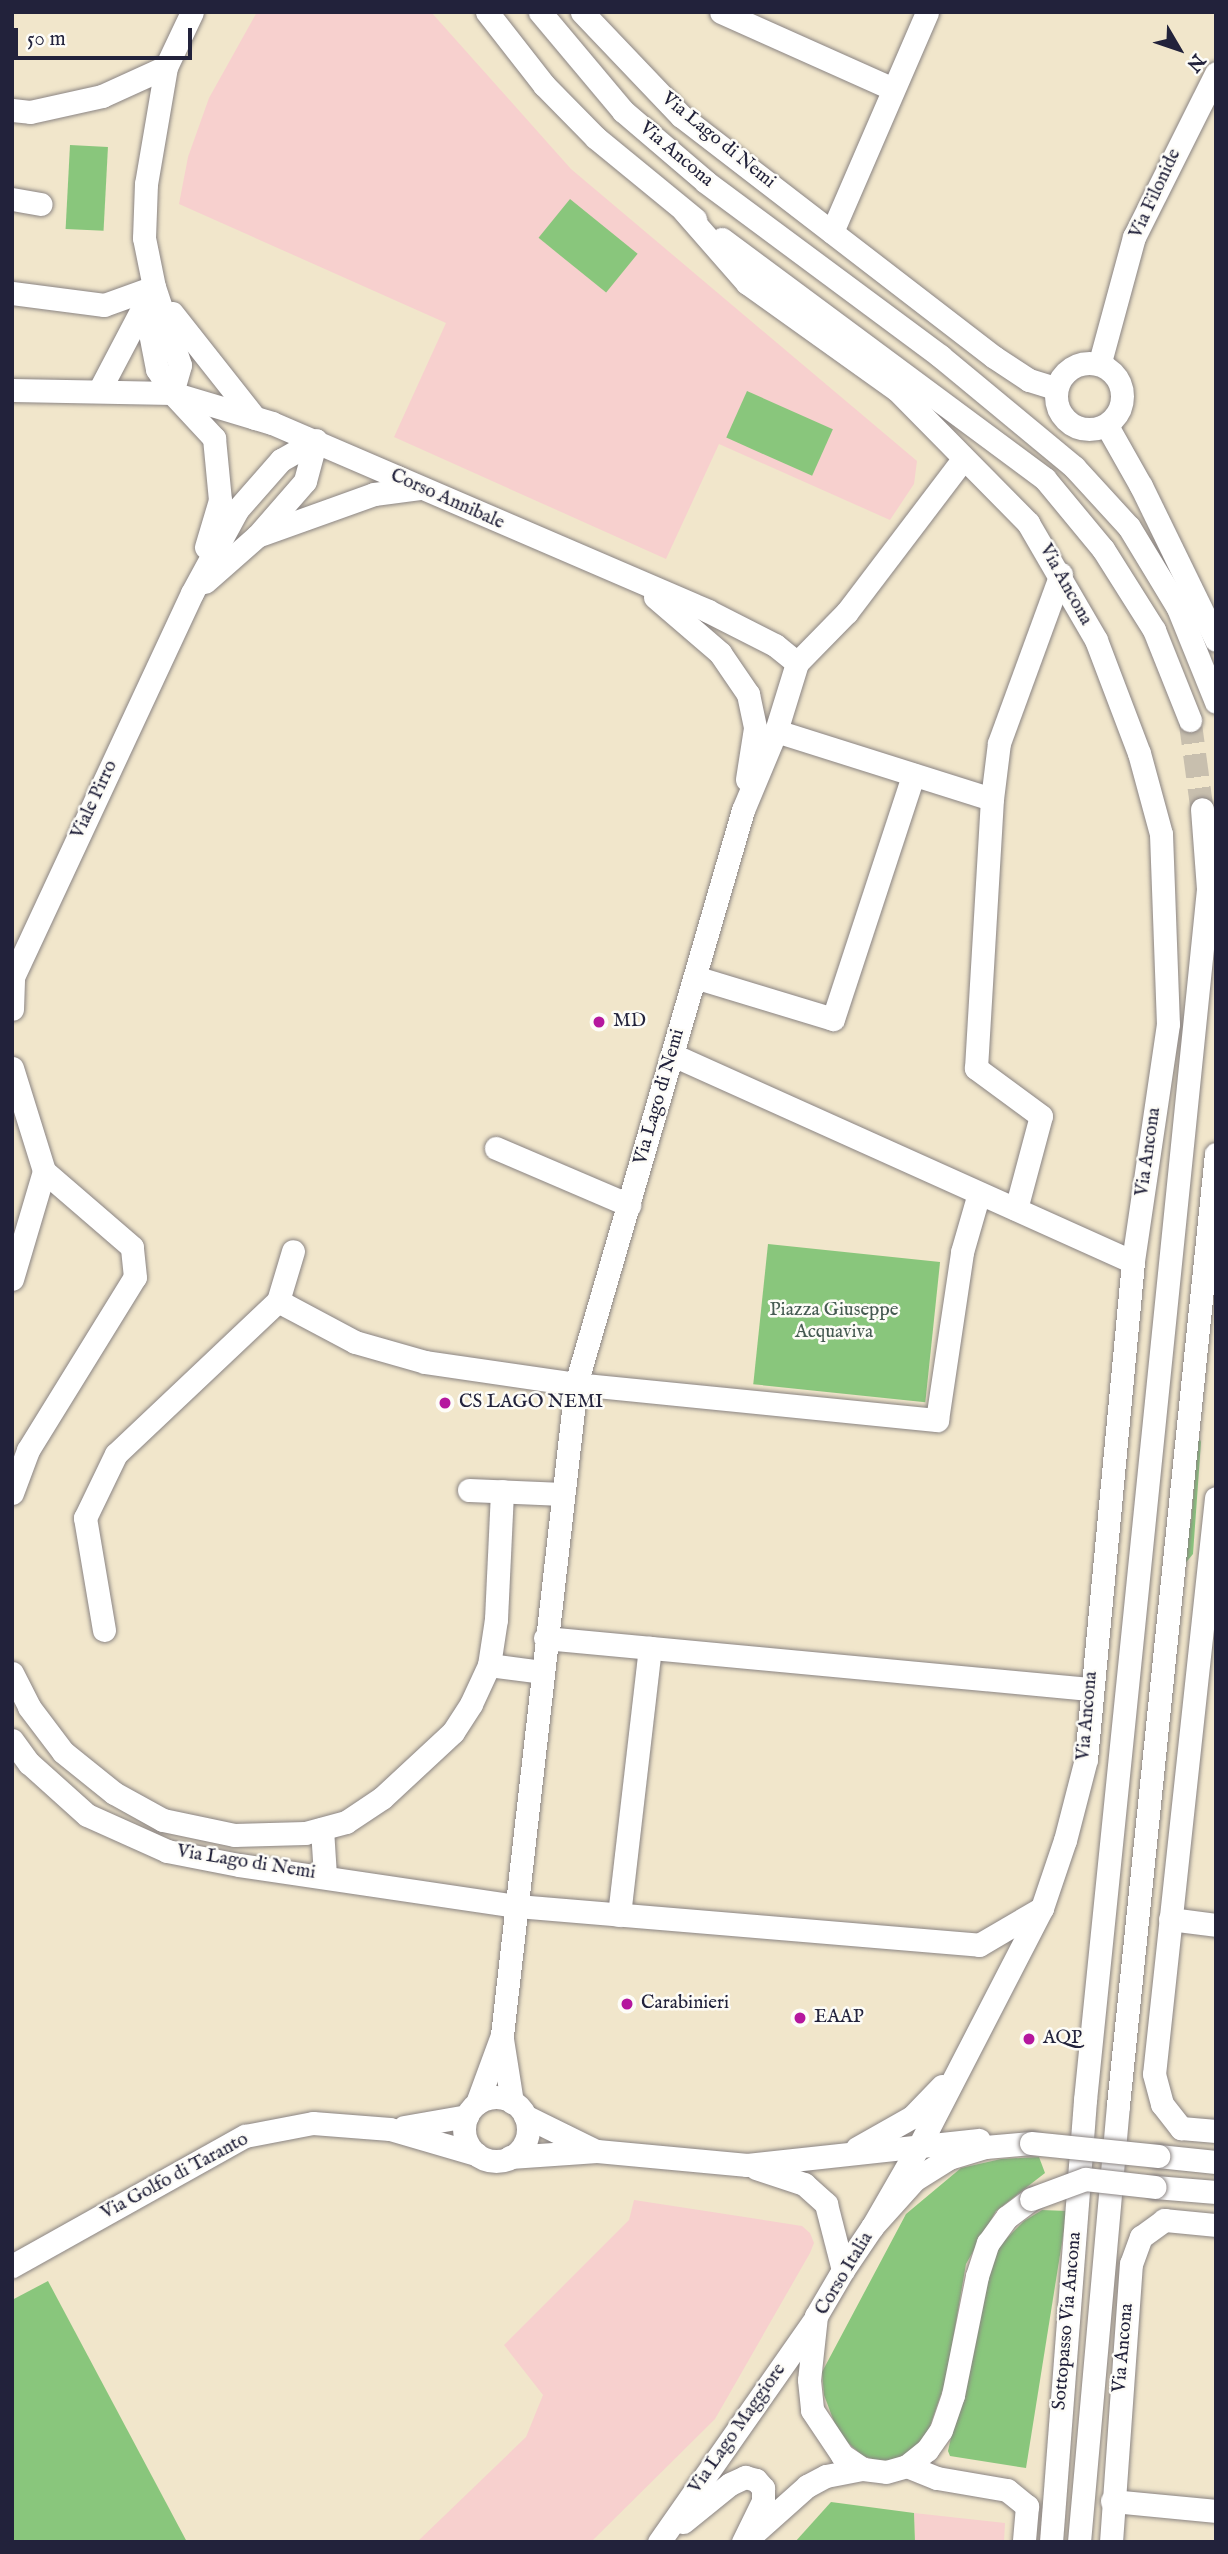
<!DOCTYPE html>
<html>
<head>
<meta charset="utf-8">
<style>
  body { margin:0 }
  #map { position:relative; width:1228px; height:2554px; overflow:hidden; background:#f1e6cb; font-family:"IM FELL English",serif }
  div>[style] { position:absolute }
  [style*='--x'] { left:calc(var(--x)*1px); top:calc(var(--y)*1px); width:calc(var(--w)*1px); rotate:calc(var(--a)*1deg) }
  .built>* { inset:0; background:#f7d0ce }
  .green>* { inset:0; background:#89c67c; transform-origin:0 0 }
  .minor-tunnel>* { height:23px; margin-top:-11.5px; transform-origin:0; background:repeating-linear-gradient(90deg,#c8bfae 0 23px,transparent 0 34px) }
  .roads { filter:drop-shadow(0 0 2px #8a8483) drop-shadow(0 0 2px #8a8483) }
  .minor>* { height:23px; margin:-11.5px; padding:0 11.5px; transform-origin:11.5px; border-radius:11.5px; background:#fff }
  .minor>.ring { margin:-11.5px; padding:0; box-sizing:content-box; background:none; border:23px solid #fff; border-radius:50% }
  .bridges { filter:drop-shadow(0 0 2px #8a8483) drop-shadow(0 0 2px #8a8483) }
  .minor-bridge>* { height:23px; margin:-11.5px; padding:0 11.5px; transform-origin:11.5px; border-radius:11.5px; background:#fff }
  .dots>* { width:19px; height:19px; translate:-50% -50%; box-sizing:border-box; border:4px solid #fdfcf7; border-radius:50% }
  span { translate:-50% -50%; white-space:nowrap; text-align:center; line-height:1.15; -webkit-text-stroke:5px #fdfcf7; paint-order:stroke }
  .street-label { font-size:19px; color:#22223b }
  .poi-label { font-size:19px; color:#22223b }
  .left { translate:0 -50%; text-align:left }
  .park-label { font-size:19px; color:#465b52 }
  .frame { position:absolute; inset:0; border:14px solid #22223b; pointer-events:none }
  .north { position:absolute; left:1144px; top:14px; width:70px; height:70px; -webkit-text-stroke:5px #fdfcf7; paint-order:stroke; rotate:129deg; font-size:19px; font-weight:700; line-height:28px; text-align:center; color:#22223b }
  .north::after { content:''; display:block; margin:auto; width:24px; height:32px; background:#22223b; clip-path:polygon(50% 0,100% 100%,50% 72%,0 100%) }
  .scale { position:absolute; left:14px; top:28px; width:178px; height:32px; box-sizing:border-box; border:4px solid #22223b; border-top:0; padding-left:9px; font-size:21px; line-height:24px; white-space:nowrap; color:#22223b; -webkit-text-stroke:5px #fdfcf7; paint-order:stroke }
</style>
</head>
<body>
<div id="map">
  <div class="built">
    <i style="clip-path:polygon(257px 12px,431px 12px,571px 169px,917px 461px,914px 484px,890px 520px,719px 444px,666px 559px,394px 437px,446px 323px,179px 204px,188px 157px,209px 98px)"></i>
    <i style="clip-path:polygon(634px 2200px,802px 2226px,810px 2233px,814px 2243px,810px 2253px,715px 2419px,591px 2542px,417px 2542px,526px 2437px,543px 2395px,504px 2345px,629px 2220px)"></i>
    <i style="clip-path:polygon(914px 2513px,1005px 2523px,1004px 2542px,915px 2542px)"></i>
  </div>
  <div class="green">
    <i style="left:70px;top:145px;width:38px;height:84px;rotate:3deg"></i>
    <i style="left:570px;top:199px;width:87px;height:50px;rotate:39deg"></i>
    <i style="left:747px;top:391px;width:94px;height:51px;rotate:24deg"></i>
    <i style="left:768px;top:1244px;width:173px;height:141px;rotate:6deg"></i>
    <i style="clip-path:polygon(1193px 1422px,1201px 1442px,1193px 1554px,1179px 1571px,1182px 1527px,1191px 1523px,1194px 1488px,1188px 1479px)"></i>
    <i style="clip-path:polygon(1039px 2157px,1045px 2173px,996px 2211px,966px 2264px,946px 2380px,929px 2429px,914px 2449px,895px 2460px,879px 2461px,863px 2456px,839px 2435px,824px 2395px,822px 2372px,906px 2214px,961px 2168px,1001px 2159px)"></i>
    <i style="clip-path:polygon(1042px 2210px,1067px 2211px,1026px 2468px,950px 2456px,948px 2451px,986px 2281px,999px 2246px,1024px 2221px)"></i>
    <i style="clip-path:polygon(48px 2281px,187px 2542px,12px 2542px,12px 2300px)"></i>
    <i style="clip-path:polygon(831px 2502px,914px 2513px,915px 2542px,795px 2542px)"></i>
  </div>
  <div class="minor-tunnel">
    <i style="--x:1190;--y:720;--w:90;--a:82.3"></i>
  </div>
  <div class="roads">
    <div class="minor">
      <i style="--x:487;--y:12;--w:93;--a:52"></i>
      <i style="--x:544;--y:85;--w:74;--a:45.5"></i>
      <i style="--x:596;--y:138;--w:128;--a:39.3"></i>
      <i style="--x:540;--y:12;--w:129;--a:50"></i>
      <i style="--x:623;--y:111;--w:109;--a:40.5"></i>
      <i style="--x:706;--y:182;--w:292;--a:36.6"></i>
      <i style="--x:940;--y:356;--w:174;--a:39.6"></i>
      <i style="--x:1074;--y:467;--w:81;--a:47.5"></i>
      <i style="--x:1129;--y:527;--w:95;--a:58.8"></i>
      <i style="--x:1178;--y:608;--w:101;--a:68"></i>
      <i style="--x:582;--y:12;--w:144;--a:46.4"></i>
      <i style="--x:681;--y:116;--w:395;--a:37.6"></i>
      <i style="--x:994;--y:357;--w:42;--a:33.3"></i>
      <i style="--x:1029;--y:380;--w:27;--a:17"></i>
      <i style="--x:721;--y:12;--w:188;--a:24.1"></i>
      <i style="--x:12;--y:110;--w:18;--a:6"></i>
      <i style="--x:30;--y:112;--w:74;--a:-12.5"></i>
      <i style="--x:102;--y:96;--w:70;--a:-24.4"></i>
      <i style="--x:12;--y:199;--w:29;--a:10"></i>
      <i style="--x:684;--y:211;--w:96;--a:48.8"></i>
      <i style="--x:747;--y:283;--w:184;--a:35.5"></i>
      <i style="--x:897;--y:390;--w:187;--a:45.4"></i>
      <i style="--x:1028;--y:523;--w:135;--a:59.8"></i>
      <i style="--x:1096;--y:640;--w:121;--a:69.2"></i>
      <i style="--x:1139;--y:753;--w:84;--a:74.8"></i>
      <i style="--x:1161;--y:834;--w:190;--a:87.9"></i>
      <i style="--x:1168;--y:1024;--w:241;--a:98.4"></i>
      <i style="--x:1133;--y:1262;--w:499;--a:95.4"></i>
      <i style="--x:1086;--y:1759;--w:84;--a:104.5"></i>
      <i style="--x:1065;--y:1840;--w:72;--a:108.7"></i>
      <i style="--x:1042;--y:1908;--w:266;--a:117.3"></i>
      <i style="--x:920;--y:2144;--w:96;--a:120"></i>
      <i style="--x:832;--y:232;--w:240;--a:-66.6"></i>
      <i style="--x:722;--y:239;--w:402;--a:36.6"></i>
      <i style="--x:1045;--y:479;--w:91;--a:50.4"></i>
      <i style="--x:1103;--y:549;--w:96;--a:57.8"></i>
      <i style="--x:1154;--y:630;--w:97;--a:68.2"></i>
      <i style="--x:12;--y:293;--w:93;--a:7.4"></i>
      <i style="--x:104;--y:305;--w:53;--a:-19.8"></i>
      <i style="--x:153;--y:294;--w:39;--a:94"></i>
      <i style="--x:150;--y:333;--w:37;--a:79"></i>
      <i style="--x:157;--y:369;--w:28;--a:58"></i>
      <i style="--x:172;--y:393;--w:62;--a:47"></i>
      <i style="--x:214;--y:438;--w:62;--a:84.5"></i>
      <i style="--x:220;--y:500;--w:49;--a:106.6"></i>
      <i style="--x:172;--y:313;--w:134;--a:51.7"></i>
      <i style="--x:1100;--y:362;--w:130;--a:-74.8"></i>
      <i style="--x:1134;--y:237;--w:183;--a:-63.4"></i>
      <i class="ring" style="left:1056px;top:363px;width:43px;height:43px"></i>
      <i style="--x:100;--y:389;--w:112;--a:-62.3"></i>
      <i style="--x:12;--y:390;--w:160;--a:1.1"></i>
      <i style="--x:172;--y:393;--w:104;--a:16.7"></i>
      <i style="--x:272;--y:423;--w:475;--a:23.3"></i>
      <i style="--x:708;--y:611;--w:75;--a:26.9"></i>
      <i style="--x:775;--y:645;--w:28;--a:39"></i>
      <i style="--x:172;--y:393;--w:29;--a:-74"></i>
      <i style="--x:180;--y:365;--w:82;--a:-108.4"></i>
      <i style="--x:154;--y:287;--w:50;--a:-101.5"></i>
      <i style="--x:144;--y:238;--w:54;--a:-87.9"></i>
      <i style="--x:146;--y:184;--w:119;--a:-80.3"></i>
      <i style="--x:166;--y:67;--w:61;--a:-64.7"></i>
      <i style="--x:1107;--y:426;--w:69;--a:60.5"></i>
      <i style="--x:1141;--y:486;--w:171;--a:64"></i>
      <i style="--x:259;--y:534;--w:70;--a:-49"></i>
      <i style="--x:305;--y:481;--w:42;--a:-75"></i>
      <i style="--x:205;--y:582;--w:69;--a:-41.5"></i>
      <i style="--x:257;--y:536;--w:124;--a:-19.7"></i>
      <i style="--x:374;--y:494;--w:46;--a:-7.4"></i>
      <i style="--x:655;--y:597;--w:86;--a:40.7"></i>
      <i style="--x:720;--y:653;--w:50;--a:55.7"></i>
      <i style="--x:748;--y:694;--w:35;--a:78"></i>
      <i style="--x:755;--y:728;--w:52;--a:98.9"></i>
      <i style="--x:776;--y:731;--w:226;--a:17.5"></i>
      <i style="--x:695;--y:977;--w:144;--a:16.9"></i>
      <i style="--x:833;--y:1019;--w:257;--a:-71.8"></i>
      <i style="--x:12;--y:1009;--w:32;--a:-88"></i>
      <i style="--x:13;--y:977;--w:424;--a:-65"></i>
      <i style="--x:192;--y:593;--w:94;--a:-61.5"></i>
      <i style="--x:237;--y:510;--w:67;--a:-48.7"></i>
      <i style="--x:281;--y:460;--w:40;--a:-29.7"></i>
      <i style="--x:673;--y:1055;--w:504;--a:24.23"></i>
      <i style="--x:12;--y:1068;--w:108;--a:72.7"></i>
      <i style="--x:496;--y:1148;--w:145;--a:23.2"></i>
      <i style="--x:1016;--y:1209;--w:96;--a:-75"></i>
      <i style="--x:1041;--y:1116;--w:81;--a:-143.6"></i>
      <i style="--x:976;--y:1068;--w:269;--a:-86.6"></i>
      <i style="--x:992;--y:799;--w:56;--a:-82.9"></i>
      <i style="--x:999;--y:743;--w:180;--a:-69.9"></i>
      <i style="--x:12;--y:1279;--w:113;--a:-73.5"></i>
      <i style="--x:278;--y:1301;--w:87;--a:28"></i>
      <i style="--x:355;--y:1342;--w:73;--a:15.9"></i>
      <i style="--x:425;--y:1362;--w:153;--a:8.3"></i>
      <i style="--x:576;--y:1384;--w:363;--a:5.7"></i>
      <i style="--x:937;--y:1420;--w:170;--a:-81.5"></i>
      <i style="--x:962;--y:1252;--w:61;--a:-73.9"></i>
      <i style="--x:469;--y:1490;--w:94;--a:2.4"></i>
      <i style="--x:12;--y:1493;--w:46;--a:-69.6"></i>
      <i style="--x:28;--y:1450;--w:203;--a:-58.3"></i>
      <i style="--x:135;--y:1277;--w:30;--a:-96"></i>
      <i style="--x:132;--y:1247;--w:116;--a:-139.2"></i>
      <i style="--x:1216;--y:1498;--w:579;--a:96.14"></i>
      <i style="--x:1154;--y:2074;--w:31;--a:75"></i>
      <i style="--x:1162;--y:2104;--w:31;--a:52"></i>
      <i style="--x:1181;--y:2128;--w:35;--a:5"></i>
      <i style="--x:104;--y:1630;--w:114;--a:-99.6"></i>
      <i style="--x:85;--y:1518;--w:71;--a:-64.2"></i>
      <i style="--x:116;--y:1454;--w:223;--a:-43.4"></i>
      <i style="--x:278;--y:1301;--w:52;--a:-73.3"></i>
      <i style="--x:545;--y:1638;--w:547;--a:5.35"></i>
      <i style="--x:489;--y:1665;--w:53;--a:7.5"></i>
      <i style="--x:12;--y:1673;--w:38;--a:63"></i>
      <i style="--x:29;--y:1707;--w:56;--a:52.9"></i>
      <i style="--x:63;--y:1752;--w:65;--a:38.8"></i>
      <i style="--x:114;--y:1793;--w:56;--a:28.9"></i>
      <i style="--x:163;--y:1820;--w:73;--a:11.9"></i>
      <i style="--x:234;--y:1835;--w:71;--a:-1.6"></i>
      <i style="--x:305;--y:1833;--w:42;--a:-15"></i>
      <i style="--x:346;--y:1822;--w:43;--a:-33.7"></i>
      <i style="--x:382;--y:1798;--w:97;--a:-42.9"></i>
      <i style="--x:453;--y:1732;--w:33;--a:-57"></i>
      <i style="--x:471;--y:1704;--w:43;--a:-65.2"></i>
      <i style="--x:489;--y:1665;--w:47;--a:-81.3"></i>
      <i style="--x:496;--y:1619;--w:128;--a:-87.3"></i>
      <i style="--x:12;--y:1740;--w:29;--a:54"></i>
      <i style="--x:29;--y:1763;--w:78;--a:41.9"></i>
      <i style="--x:87;--y:1815;--w:88;--a:24.2"></i>
      <i style="--x:167;--y:1851;--w:73;--a:11"></i>
      <i style="--x:239;--y:1865;--w:281;--a:8.4"></i>
      <i style="--x:517;--y:1906;--w:464;--a:4.8"></i>
      <i style="--x:979;--y:1945;--w:73;--a:-30.4"></i>
      <i style="--x:322;--y:1829;--w:46;--a:86.3"></i>
      <i style="--x:619;--y:1915;--w:269;--a:-83.4"></i>
      <i style="--x:1170;--y:1919;--w:46;--a:7.4"></i>
      <i style="--x:502;--y:2039;--w:64;--a:81"></i>
      <i class="ring" style="left:464px;top:2097px;width:41px;height:41px"></i>
      <i style="--x:477;--y:2103;--w:72;--a:-69.8"></i>
      <i style="--x:502;--y:2035;--w:655;--a:-83.51"></i>
      <i style="--x:576;--y:1384;--w:598;--a:-73.78"></i>
      <i style="--x:743;--y:810;--w:86;--a:-67.3"></i>
      <i style="--x:776;--y:731;--w:71;--a:-72.8"></i>
      <i style="--x:797;--y:663;--w:71;--a:-45.6"></i>
      <i style="--x:847;--y:612;--w:192;--a:-52.8"></i>
      <i style="--x:525;--y:2116;--w:77;--a:26.2"></i>
      <i style="--x:404;--y:2127;--w:64;--a:-9.9"></i>
      <i style="--x:1031;--y:2143;--w:46;--a:175"></i>
      <i style="--x:985;--y:2147;--w:38;--a:163"></i>
      <i style="--x:949;--y:2158;--w:40;--a:148"></i>
      <i style="--x:915;--y:2179;--w:64;--a:131.9"></i>
      <i style="--x:872;--y:2227;--w:52;--a:124"></i>
      <i style="--x:843;--y:2270;--w:53;--a:120.4"></i>
      <i style="--x:816;--y:2316;--w:64;--a:96.2"></i>
      <i style="--x:809;--y:2380;--w:30;--a:84"></i>
      <i style="--x:812;--y:2410;--w:54;--a:56.3"></i>
      <i style="--x:842;--y:2455;--w:25;--a:34"></i>
      <i style="--x:863;--y:2469;--w:23;--a:7"></i>
      <i style="--x:886;--y:2472;--w:22;--a:-16"></i>
      <i style="--x:907;--y:2466;--w:26;--a:-39"></i>
      <i style="--x:927;--y:2450;--w:24;--a:-55"></i>
      <i style="--x:941;--y:2430;--w:37;--a:-71"></i>
      <i style="--x:953;--y:2395;--w:121;--a:-78.6"></i>
      <i style="--x:977;--y:2276;--w:35;--a:-72"></i>
      <i style="--x:988;--y:2243;--w:32;--a:-54"></i>
      <i style="--x:1007;--y:2217;--w:30;--a:-37"></i>
      <i style="--x:857;--y:2148;--w:63;--a:-29.4"></i>
      <i style="--x:912;--y:2117;--w:43;--a:-45.9"></i>
      <i style="--x:1158;--y:2156;--w:58;--a:5.9"></i>
      <i style="--x:510;--y:2157;--w:87;--a:-3.9"></i>
      <i style="--x:597;--y:2151;--w:151;--a:5.3"></i>
      <i style="--x:747;--y:2165;--w:233;--a:-6.2"></i>
      <i style="--x:756;--y:2168;--w:51;--a:18.4"></i>
      <i style="--x:804;--y:2184;--w:30;--a:42"></i>
      <i style="--x:826;--y:2204;--w:68;--a:75.6"></i>
      <i style="--x:1155;--y:2187;--w:61;--a:4.7"></i>
      <i style="--x:12;--y:2266;--w:267;--a:-29.2"></i>
      <i style="--x:245;--y:2136;--w:69;--a:-10.8"></i>
      <i style="--x:313;--y:2123;--w:77;--a:4.5"></i>
      <i style="--x:390;--y:2129;--w:90;--a:16.2"></i>
      <i style="--x:907;--y:2466;--w:32;--a:22"></i>
      <i style="--x:937;--y:2478;--w:71;--a:9.7"></i>
      <i style="--x:1007;--y:2490;--w:26;--a:39"></i>
      <i style="--x:1027;--y:2506;--w:36;--a:95"></i>
      <i style="--x:1112;--y:2501;--w:104;--a:5.5"></i>
      <i style="--x:683;--y:2522;--w:60;--a:-39"></i>
      <i style="--x:730;--y:2484;--w:17;--a:-25"></i>
      <i style="--x:745;--y:2477;--w:11;--a:15"></i>
      <i style="--x:756;--y:2480;--w:11;--a:49"></i>
      <i style="--x:763;--y:2488;--w:13;--a:90"></i>
      <i style="--x:763;--y:2501;--w:46;--a:116"></i>
      <i style="--x:752;--y:2535;--w:74;--a:-41.7"></i>
      <i style="--x:807;--y:2486;--w:21;--a:-28"></i>
      <i style="--x:826;--y:2476;--w:38;--a:-11"></i>
      <i style="--x:659;--y:2542;--w:272;--a:-55"></i>
      <i style="--x:1051;--y:2542;--w:443;--a:-85.6"></i>
      <i style="--x:1085;--y:2100;--w:1217;--a:-84.2"></i>
      <i style="--x:1208;--y:889;--w:80;--a:-94.3"></i>
      <i style="--x:1079;--y:2542;--w:439;--a:-84.9"></i>
      <i style="--x:1118;--y:2105;--w:956;--a:-84.12"></i>
      <i style="--x:1111;--y:2542;--w:279;--a:-85.9"></i>
      <i style="--x:1131;--y:2264;--w:29;--a:-70"></i>
      <i style="--x:1141;--y:2237;--w:29;--a:-36"></i>
      <i style="--x:1164;--y:2220;--w:52;--a:5.5"></i>
    </div>
  </div>
  <div class="bridges">
    <div class="minor-bridge">
      <i style="--x:1031;--y:2143;--w:128;--a:5.8"></i>
      <i style="--x:1031;--y:2199;--w:58;--a:-20.3"></i>
      <i style="--x:1085;--y:2179;--w:70;--a:6.5"></i>
    </div>
  </div>
  <div class="dots">
    <i style="left:599px;top:1022px;background:#b5179e"></i>
    <i style="left:445px;top:1403px;background:#b5179e"></i>
    <i style="left:627px;top:2004px;background:#b5179e"></i>
    <i style="left:800px;top:2018px;background:#b5179e"></i>
    <i style="left:1029px;top:2039px;background:#b5179e"></i>
  </div>
  <div class="street-label">
    <span style="left:718px;top:141px;rotate:39deg">Via Lago di Nemi</span>
    <span style="left:676px;top:155px;rotate:40deg">Via Ancona</span>
    <span style="left:1156px;top:194px;rotate:-65deg">Via Filonide</span>
    <span style="left:447px;top:500px;rotate:24deg">Corso Annibale</span>
    <span style="left:1065px;top:585px;rotate:61deg">Via Ancona</span>
    <span style="left:95px;top:800px;rotate:-65deg">Viale Pirro</span>
    <span style="left:660px;top:1097px;rotate:-74deg">Via Lago di Nemi</span>
    <span style="left:1149px;top:1152px;rotate:-82deg">Via Ancona</span>
    <span style="left:1088px;top:1716px;rotate:-85deg">Via Ancona</span>
    <span style="left:246px;top:1863px;rotate:9deg">Via Lago di Nemi</span>
    <span style="left:175px;top:2177px;rotate:-28deg">Via Golfo di Taranto</span>
    <span style="left:845px;top:2274px;rotate:-59deg">Corso Italia</span>
    <span style="left:1068px;top:2321px;rotate:-85deg">Sottopasso Via Ancona</span>
    <span style="left:1124px;top:2348px;rotate:-85deg">Via Ancona</span>
    <span style="left:738px;top:2429px;rotate:-55deg">Via Lago Maggiore</span>
  </div>
  <div class="poi-label">
    <span class="left" style="left:613px;top:1022px">MD</span>
    <span class="left" style="left:459px;top:1403px">CS LAGO NEMI</span>
    <span class="left" style="left:641px;top:2004px">Carabinieri</span>
    <span class="left" style="left:814px;top:2018px">EAAP</span>
    <span class="left" style="left:1043px;top:2039px">AQP</span>
  </div>
  <div class="park-label">
    <span style="left:834px;top:1322px">Piazza Giuseppe<br>Acquaviva</span>
  </div>
  <div class="frame"></div>
  <div class="north">N</div>
  <div class="scale">50 m</div>
</div>
</body>
</html>
